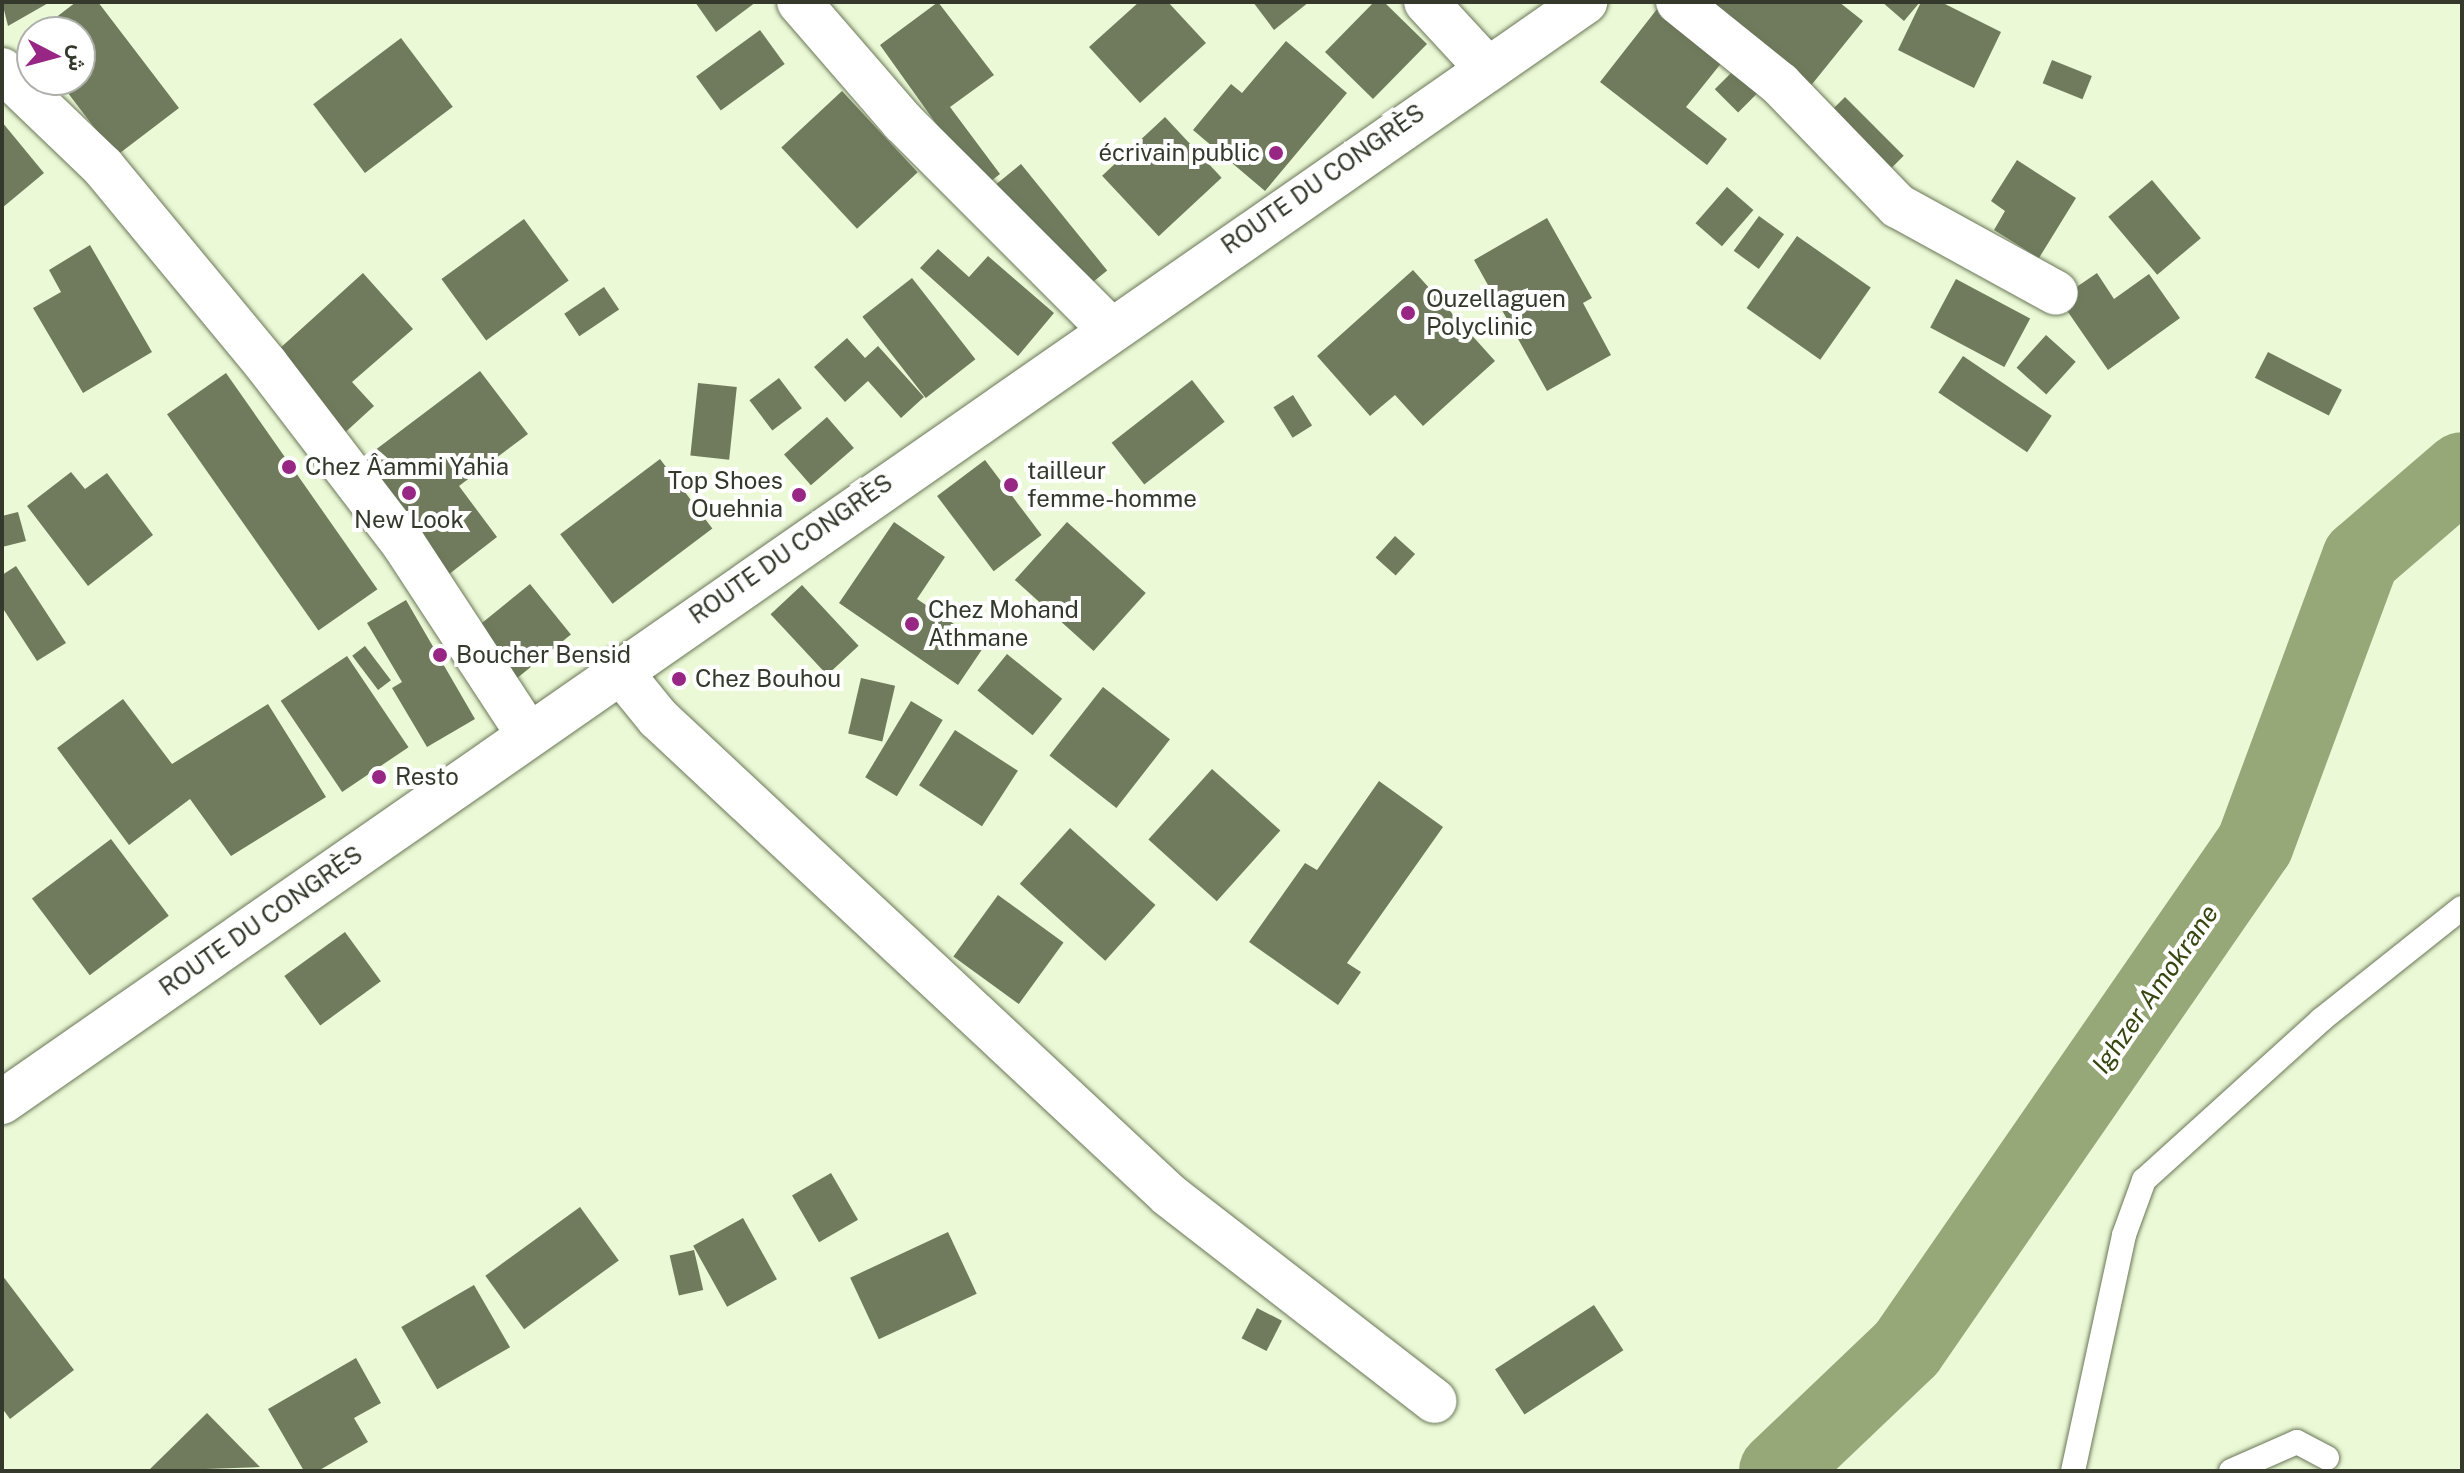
<!DOCTYPE html>
<html>
<head>
<meta charset="utf-8">
<style>
  body { margin:0 }
  #map { position:relative; width:2464px; height:1473px; overflow:hidden; background:#ebf9d6; font-family:"Public Sans",Vazirmatn,sans-serif }
  div>[style] { position:absolute }
  [style*='--x'] { left:calc(var(--x)*1px); top:calc(var(--y)*1px); width:calc(var(--w)*1px); rotate:calc(var(--a)*1deg) }
  .river>* { height:78px; margin:-39px; padding:0 39px; transform-origin:39px; border-radius:39px; background:#96a878 }
  .building>* { inset:0; background:#707b5d; transform-origin:0 0 }
  .roads { filter:drop-shadow(0 0 2px #6a7658) drop-shadow(0 0 2px #6a7658) }
  .service>* { height:24px; margin:-12px; padding:0 12px; transform-origin:12px; border-radius:12px; background:#fff }
  .minor>* { height:44px; margin:-22px; padding:0 22px; transform-origin:22px; border-radius:22px; background:#fff }
  .secondary>* { height:44px; margin:-22px; padding:0 22px; transform-origin:22px; border-radius:22px; background:#fff }
  .dots>* { width:22px; height:22px; translate:-50% -50%; box-sizing:border-box; border:4px solid #fff; border-radius:50% }
  span { translate:-50% -50%; white-space:nowrap; text-align:center; line-height:1.15; -webkit-text-stroke:8px #fff; paint-order:stroke }
  .poi-label { font-size:24px; color:#34392c }
  .right { translate:-100% -50%; text-align:right }
  .left { translate:0 -50%; text-align:left }
  .street-label { font-size:24px; color:#34392c }
  .water-label { font-size:26px; color:#35460f; font-style:italic }
  .frame { position:absolute; inset:0; border:4px solid #34392c; pointer-events:none }
  .north { position:absolute; left:16px; top:16px; width:80px; height:80px; box-sizing:border-box; background:#fff; border:2px solid #aeb0ab; border-radius:50%; rotate:96deg; font-size:22px; font-weight:700; line-height:32px; text-align:center; color:#34392c }
  .north::after { content:''; display:block; margin:auto; width:28px; height:36px; background:#972685; clip-path:polygon(50% 0,100% 100%,50% 72%,0 100%) }
</style>
</head>
<body>
<div id="map">
  <div class="river">
    <i style="--x:1778;--y:1471;--w:178;--a:-43.6"></i>
    <i style="--x:1907;--y:1348;--w:612;--a:-55.38"></i>
    <i style="--x:2255;--y:844;--w:305;--a:-69.7"></i>
    <i style="--x:2361;--y:558;--w:133;--a:-40.7"></i>
  </div>
  <div class="building">
    <i style="clip-path:polygon(2px 2px,50px 2px,8px 26px)"></i>
    <i style="clip-path:polygon(76px 2px,98px 2px,179px 108px,116px 156px,58px 80px,80px 80px,80px 32px,37px 32px)"></i>
    <i style="clip-path:polygon(695px 2px,756px 2px,716px 32px)"></i>
    <i style="clip-path:polygon(938px 2px,994px 75px,950px 107px,1000px 174px,982px 188px,880px 45px)"></i>
    <i style="clip-path:polygon(1139px 2px,1168px 2px,1206px 43px,1140px 103px,1089px 47px)"></i>
    <i style="clip-path:polygon(1253px 2px,1309px 2px,1274px 30px)"></i>
    <i style="clip-path:polygon(1374px 2px,1384px 2px,1427px 44px,1373px 99px,1325px 52px)"></i>
    <i style="clip-path:polygon(1703px 2px,1839px 2px,1863px 21px,1809px 88px)"></i>
    <i style="clip-path:polygon(1882px 2px,1920px 2px,1904px 21px)"></i>
    <i style="clip-path:polygon(1921px 2px,1941px 2px,2001px 32px,1974px 88px,1898px 50px)"></i>
    <i style="clip-path:polygon(1661px 4px,1727px 56px,1686px 107px,1727px 139px,1707px 165px,1600px 82px)"></i>
    <i style="left:760px;top:30px;width:42px;height:79px;rotate:54deg"></i>
    <i style="left:401px;top:38px;width:86px;height:110px;rotate:53deg"></i>
    <i style="clip-path:polygon(1286px 41px,1347px 93px,1265px 191px,1193px 130px,1231px 84px,1242px 93px)"></i>
    <i style="left:2052px;top:60px;width:43px;height:25px;rotate:22deg"></i>
    <i style="left:1736px;top:68px;width:33px;height:30px;rotate:45deg"></i>
    <i style="left:842px;top:91px;width:111px;height:83px;rotate:47deg"></i>
    <i style="left:1845px;top:97px;width:83px;height:35px;rotate:45deg"></i>
    <i style="left:1165px;top:117px;width:83px;height:86px;rotate:47deg"></i>
    <i style="clip-path:polygon(2px 122px,44px 173px,2px 208px)"></i>
    <i style="clip-path:polygon(2017px 160px,2076px 198px,2039px 258px,1994px 230px,2005px 211px,1991px 201px)"></i>
    <i style="left:1021px;top:164px;width:137px;height:34px;rotate:51deg"></i>
    <i style="left:2152px;top:180px;width:76px;height:57px;rotate:50deg"></i>
    <i style="left:1727px;top:187px;width:35px;height:48px;rotate:41deg"></i>
    <i style="left:1759px;top:216px;width:31px;height:43px;rotate:36deg"></i>
    <i style="clip-path:polygon(1547px 218px,1592px 298px,1583px 303px,1611px 355px,1547px 391px,1474px 260px)"></i>
    <i style="left:524px;top:219px;width:76px;height:102px;rotate:54deg"></i>
    <i style="left:1797px;top:236px;width:90px;height:88px;rotate:35deg"></i>
    <i style="clip-path:polygon(90px 245px,152px 352px,83px 393px,33px 308px,61px 292px,49px 270px)"></i>
    <i style="clip-path:polygon(938px 249px,969px 277px,988px 256px,1054px 313px,1018px 356px,920px 268px)"></i>
    <i style="clip-path:polygon(1413px 270px,1495px 361px,1423px 426px,1395px 395px,1370px 416px,1317px 356px)"></i>
    <i style="clip-path:polygon(363px 273px,413px 329px,352px 382px,374px 406px,327px 449px,257px 369px)"></i>
    <i style="clip-path:polygon(2097px 273px,2114px 299px,2149px 274px,2180px 318px,2108px 370px,2059px 299px)"></i>
    <i style="left:912px;top:278px;width:103px;height:63px;rotate:52deg"></i>
    <i style="left:1956px;top:279px;width:84px;height:55px;rotate:28deg"></i>
    <i style="left:604px;top:287px;width:27px;height:48px;rotate:56deg"></i>
    <i style="left:2046px;top:335px;width:40px;height:44px;rotate:42deg"></i>
    <i style="clip-path:polygon(847px 338px,865px 358px,878px 346px,924px 397px,901px 418px,868px 381px,845px 402px,814px 367px)"></i>
    <i style="left:2268px;top:352px;width:83px;height:29px;rotate:27deg"></i>
    <i style="left:1963px;top:356px;width:107px;height:44px;rotate:34deg"></i>
    <i style="clip-path:polygon(480px 371px,528px 434px,459px 486px,497px 537px,435px 585px,358px 463px)"></i>
    <i style="left:226px;top:373px;width:264px;height:72px;rotate:55deg"></i>
    <i style="left:779px;top:378px;width:38px;height:37px;rotate:53deg"></i>
    <i style="left:1192px;top:380px;width:53px;height:102px;rotate:52deg"></i>
    <i style="left:698px;top:383px;width:39px;height:73px;rotate:6deg"></i>
    <i style="left:1293px;top:395px;width:36px;height:23px;rotate:58deg"></i>
    <i style="left:827px;top:417px;width:41px;height:57px;rotate:49deg"></i>
    <i style="left:660px;top:459px;width:87px;height:125px;rotate:53deg"></i>
    <i style="left:985px;top:460px;width:94px;height:60px;rotate:53deg"></i>
    <i style="clip-path:polygon(71px 472px,85px 489px,107px 473px,153px 535px,88px 586px,27px 506px)"></i>
    <i style="clip-path:polygon(18px 512px,26px 541px,2px 547px,2px 516px)"></i>
    <i style="clip-path:polygon(894px 522px,945px 557px,917px 599px,985px 645px,958px 685px,839px 603px)"></i>
    <i style="left:1067px;top:522px;width:106px;height:78px;rotate:42deg"></i>
    <i style="left:1395px;top:536px;width:27px;height:29px;rotate:42deg"></i>
    <i style="clip-path:polygon(16px 566px,66px 643px,37px 661px,2px 607px,2px 575px)"></i>
    <i style="left:530px;top:584px;width:65px;height:75px;rotate:51deg"></i>
    <i style="left:802px;top:585px;width:83px;height:43px;rotate:47deg"></i>
    <i style="clip-path:polygon(406px 600px,475px 719px,427px 747px,392px 688px,402px 682px,367px 623px)"></i>
    <i style="left:365px;top:646px;width:43px;height:16px;rotate:53deg"></i>
    <i style="left:1007px;top:654px;width:71px;height:47px;rotate:39deg"></i>
    <i style="left:347px;top:656px;width:110px;height:80px;rotate:56deg"></i>
    <i style="left:861px;top:678px;width:35px;height:57px;rotate:13deg"></i>
    <i style="left:1103px;top:687px;width:85px;height:87px;rotate:38deg"></i>
    <i style="clip-path:polygon(123px 699px,172px 764px,268px 704px,326px 797px,231px 856px,190px 799px,129px 845px,57px 748px)"></i>
    <i style="left:911px;top:701px;width:37px;height:89px;rotate:31deg"></i>
    <i style="left:955px;top:730px;width:75px;height:66px;rotate:33deg"></i>
    <i style="left:1212px;top:769px;width:92px;height:95px;rotate:42deg"></i>
    <i style="clip-path:polygon(1379px 781px,1443px 827px,1347px 963px,1361px 972px,1338px 1005px,1249px 942px,1305px 863px,1317px 870px)"></i>
    <i style="left:1070px;top:828px;width:115px;height:75px;rotate:42deg"></i>
    <i style="left:111px;top:839px;width:96px;height:99px;rotate:53deg"></i>
    <i style="left:998px;top:895px;width:81px;height:76px;rotate:36deg"></i>
    <i style="left:345px;top:932px;width:61px;height:75px;rotate:54deg"></i>
    <i style="left:831px;top:1173px;width:54px;height:45px;rotate:60deg"></i>
    <i style="left:580px;top:1207px;width:66px;height:117px;rotate:54deg"></i>
    <i style="left:743px;top:1218px;width:70px;height:57px;rotate:61deg"></i>
    <i style="left:948px;top:1232px;width:68px;height:108px;rotate:65deg"></i>
    <i style="left:694px;top:1250px;width:41px;height:25px;rotate:77deg"></i>
    <i style="clip-path:polygon(2px 1275px,74px 1370px,10px 1419px,2px 1408px)"></i>
    <i style="left:474px;top:1285px;width:72px;height:84px;rotate:60deg"></i>
    <i style="left:1594px;top:1305px;width:54px;height:118px;rotate:57deg"></i>
    <i style="left:1257px;top:1308px;width:28px;height:34px;rotate:27deg"></i>
    <i style="clip-path:polygon(356px 1358px,381px 1403px,354px 1418px,368px 1442px,318px 1471px,304px 1471px,268px 1409px)"></i>
    <i style="clip-path:polygon(207px 1413px,260px 1467px,148px 1471px)"></i>
  </div>
  <div class="roads">
    <div class="service">
      <i style="--x:2073;--y:1471;--w:241;--a:-77.8"></i>
      <i style="--x:2124;--y:1235;--w:59;--a:-70"></i>
      <i style="--x:2144;--y:1180;--w:239;--a:-42.1"></i>
      <i style="--x:2321;--y:1020;--w:180;--a:-38.5"></i>
      <i style="--x:2231;--y:1471;--w:72;--a:-23.7"></i>
      <i style="--x:2297;--y:1442;--w:34;--a:28"></i>
    </div>
    <div class="minor">
      <i style="--x:799;--y:2;--w:159;--a:49.1"></i>
      <i style="--x:903;--y:122;--w:291;--a:45"></i>
      <i style="--x:1426;--y:2;--w:87;--a:47.3"></i>
      <i style="--x:1678;--y:2;--w:131;--a:38.8"></i>
      <i style="--x:1780;--y:84;--w:170;--a:46"></i>
      <i style="--x:1898;--y:206;--w:180;--a:28.8"></i>
      <i style="--x:2;--y:70;--w:140;--a:43.8"></i>
      <i style="--x:103;--y:167;--w:256;--a:50.4"></i>
      <i style="--x:266;--y:364;--w:225;--a:52.6"></i>
      <i style="--x:403;--y:543;--w:228;--a:56.8"></i>
      <i style="--x:618;--y:669;--w:63;--a:50.8"></i>
      <i style="--x:658;--y:718;--w:699;--a:43.03"></i>
      <i style="--x:1169;--y:1195;--w:336;--a:37.8"></i>
    </div>
    <div class="secondary">
      <i style="--x:2;--y:1102;--w:1928;--a:-34.79"></i>
    </div>
  </div>
  <div class="dots">
    <i style="left:1276px;top:153px;background:#972685"></i>
    <i style="left:1408px;top:313px;background:#972685"></i>
    <i style="left:289px;top:467px;background:#972685"></i>
    <i style="left:1011px;top:485px;background:#972685"></i>
    <i style="left:409px;top:493px;background:#972685"></i>
    <i style="left:799px;top:495px;background:#972685"></i>
    <i style="left:912px;top:624px;background:#972685"></i>
    <i style="left:440px;top:655px;background:#972685"></i>
    <i style="left:679px;top:679px;background:#972685"></i>
    <i style="left:379px;top:777px;background:#972685"></i>
  </div>
  <div class="poi-label">
    <span class="right" style="left:1260px;top:153px">écrivain public</span>
    <span class="left" style="left:1426px;top:313px">Ouzellaguen<br>Polyclinic</span>
    <span class="left" style="left:305px;top:467px">Chez Âammi Yahia</span>
    <span class="left" style="left:1027px;top:485px">tailleur<br>femme-homme</span>
    <span class="right" style="left:783px;top:495px">Top Shoes<br>Ouehnia</span>
    <span style="left:409px;top:520px">New Look</span>
    <span class="left" style="left:928px;top:624px">Chez Mohand<br>Athmane</span>
    <span class="left" style="left:456px;top:655px">Boucher Bensid</span>
    <span class="left" style="left:695px;top:679px">Chez Bouhou</span>
    <span class="left" style="left:395px;top:777px">Resto</span>
  </div>
  <div class="street-label">
    <span style="left:1323px;top:179px;rotate:-35deg">ROUTE DU CONGRÈS</span>
    <span style="left:791px;top:549px;rotate:-35deg">ROUTE DU CONGRÈS</span>
    <span style="left:261px;top:921px;rotate:-35deg">ROUTE DU CONGRÈS</span>
  </div>
  <div class="water-label">
    <span style="left:2155px;top:989px;rotate:-55deg">Ighzer Amokrane</span>
  </div>
  <div class="frame"></div>
  <div class="north">ش</div>
</div>
</body>
</html>
